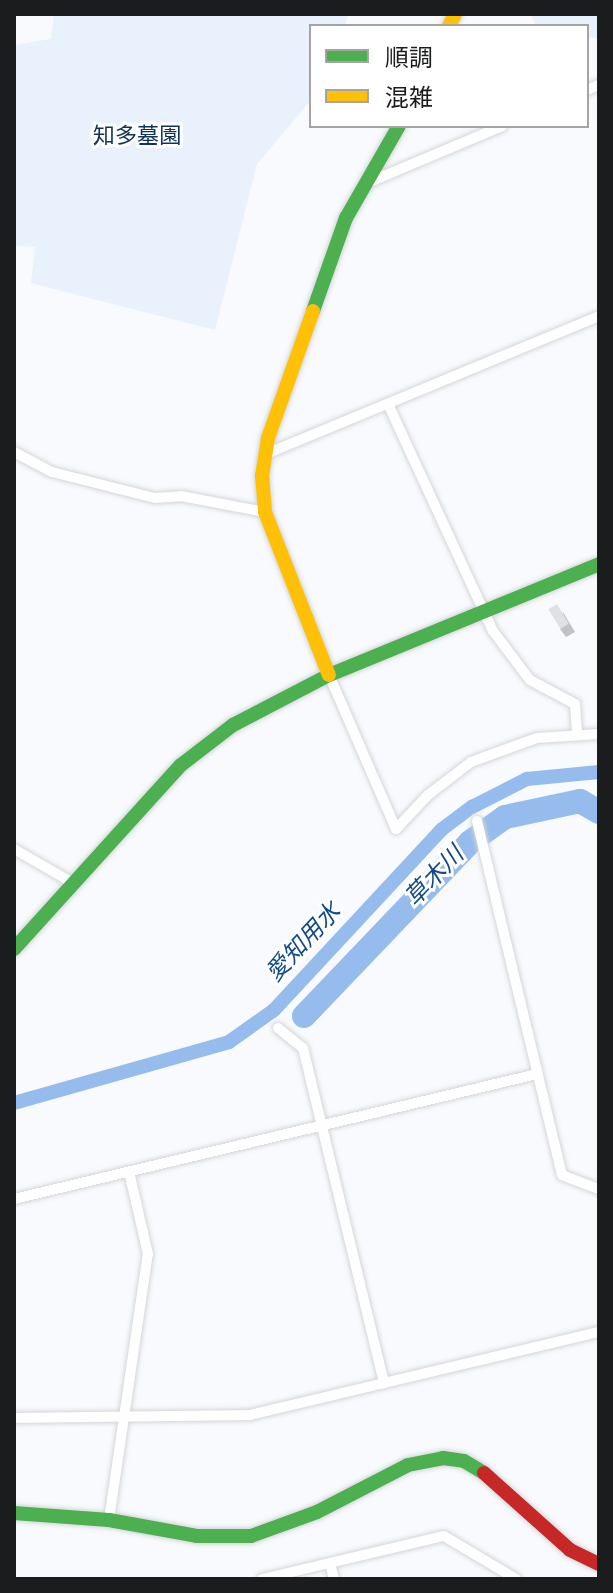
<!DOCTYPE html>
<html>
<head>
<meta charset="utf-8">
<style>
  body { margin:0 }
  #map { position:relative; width:613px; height:1593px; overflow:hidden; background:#f8fafd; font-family:Overpass,"Noto Sans JP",sans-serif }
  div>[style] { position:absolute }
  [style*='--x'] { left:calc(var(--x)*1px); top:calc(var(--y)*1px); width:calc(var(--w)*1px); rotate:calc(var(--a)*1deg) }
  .green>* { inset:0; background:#e8f1fc }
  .canal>* { height:14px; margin:-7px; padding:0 7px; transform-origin:7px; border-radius:7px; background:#95bcec }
  .river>* { height:24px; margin:-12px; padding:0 12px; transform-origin:12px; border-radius:12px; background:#95bcec }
  .roads { filter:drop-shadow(0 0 2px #d4d6d8) drop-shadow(0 0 2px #d4d6d8) }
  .street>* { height:10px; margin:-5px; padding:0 5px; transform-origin:5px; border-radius:5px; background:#fefeff }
  .fast>* { height:14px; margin:-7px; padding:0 7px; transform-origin:7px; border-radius:7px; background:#4caf50 }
  .slow>* { height:14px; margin:-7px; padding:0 7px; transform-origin:7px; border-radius:7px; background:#ffc107 }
  .jam>* { height:14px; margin:-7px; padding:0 7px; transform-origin:7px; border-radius:7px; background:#c62828 }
  .wall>* { inset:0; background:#c1c2c4 }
  .building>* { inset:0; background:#e0e1e4; transform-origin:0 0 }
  span { translate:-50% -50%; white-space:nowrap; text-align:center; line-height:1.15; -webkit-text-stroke:6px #fff; paint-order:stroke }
  .park-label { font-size:22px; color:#0d335e }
  .water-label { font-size:24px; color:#114a86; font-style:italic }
  .frame { position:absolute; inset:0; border:16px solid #1b1c1d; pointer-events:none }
  .legend { position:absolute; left:309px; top:24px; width:280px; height:104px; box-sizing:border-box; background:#fff; border:2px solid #a4a4a5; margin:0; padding:10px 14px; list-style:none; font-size:24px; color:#1b1c1d }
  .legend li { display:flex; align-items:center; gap:16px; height:40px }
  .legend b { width:40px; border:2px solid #a4a4a5 }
</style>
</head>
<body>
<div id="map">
  <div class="green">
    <i style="clip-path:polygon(54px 14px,348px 14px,345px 26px,311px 26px,311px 100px,257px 164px,215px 330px,31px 283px,35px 247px,14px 246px,14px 45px,51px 39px)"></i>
    <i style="clip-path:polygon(531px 14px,599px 14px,599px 39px,587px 36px,587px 26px,544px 26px,535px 24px)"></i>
  </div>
  <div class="canal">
    <i style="--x:14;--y:1103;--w:223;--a:-15.8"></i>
    <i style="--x:229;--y:1042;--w:55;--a:-35.4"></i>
    <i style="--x:274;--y:1010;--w:246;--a:-47.1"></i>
    <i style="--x:441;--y:830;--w:39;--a:-37"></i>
    <i style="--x:472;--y:807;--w:62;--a:-27"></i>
    <i style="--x:527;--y:779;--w:72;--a:-5.6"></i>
  </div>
  <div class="river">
    <i style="--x:304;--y:1016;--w:240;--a:-46.3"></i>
    <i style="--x:470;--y:842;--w:43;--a:-35.5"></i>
    <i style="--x:505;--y:817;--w:77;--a:-12"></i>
    <i style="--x:580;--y:801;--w:22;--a:30"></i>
  </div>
  <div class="roads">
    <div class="street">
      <i style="--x:587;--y:90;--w:13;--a:-23"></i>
      <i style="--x:365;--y:184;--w:149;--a:-22.9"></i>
      <i style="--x:388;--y:404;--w:250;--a:65.2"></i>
      <i style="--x:493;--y:631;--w:61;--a:52.9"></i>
      <i style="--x:530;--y:680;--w:51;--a:28.1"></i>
      <i style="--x:575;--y:704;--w:27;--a:86"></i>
      <i style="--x:14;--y:452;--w:43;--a:27.8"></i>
      <i style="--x:52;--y:472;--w:106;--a:14.2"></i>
      <i style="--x:155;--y:498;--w:26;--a:-4"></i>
      <i style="--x:181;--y:496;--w:86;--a:10.8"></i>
      <i style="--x:266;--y:454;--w:360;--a:-22.5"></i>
      <i style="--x:329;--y:675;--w:168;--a:66.5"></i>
      <i style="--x:396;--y:829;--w:47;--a:-46.7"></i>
      <i style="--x:428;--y:795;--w:54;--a:-37.5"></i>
      <i style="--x:471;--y:762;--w:70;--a:-20"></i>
      <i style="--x:537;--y:738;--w:62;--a:-3.7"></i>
      <i style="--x:477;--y:821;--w:364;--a:76.5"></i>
      <i style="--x:562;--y:1175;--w:40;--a:21"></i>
      <i style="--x:14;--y:849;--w:68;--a:30"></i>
      <i style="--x:278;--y:1028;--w:32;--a:39"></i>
      <i style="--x:303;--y:1048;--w:345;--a:76.4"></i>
      <i style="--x:14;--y:1199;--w:538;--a:-13.44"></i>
      <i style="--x:14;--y:1418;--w:236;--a:-0.7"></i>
      <i style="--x:250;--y:1415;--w:359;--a:-13.4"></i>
      <i style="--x:109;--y:1520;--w:269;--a:-81.7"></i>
      <i style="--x:148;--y:1254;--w:84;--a:-103"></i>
      <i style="--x:330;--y:1563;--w:16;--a:76"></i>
      <i style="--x:262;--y:1579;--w:187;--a:-13.3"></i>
      <i style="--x:444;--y:1536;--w:84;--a:30.8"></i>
    </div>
    <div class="fast">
      <i style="--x:313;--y:311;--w:99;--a:-70.5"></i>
      <i style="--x:346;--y:218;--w:106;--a:-60.1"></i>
      <i style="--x:14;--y:949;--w:248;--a:-47.8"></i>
      <i style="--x:181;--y:765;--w:66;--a:-37.6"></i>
      <i style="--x:233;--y:725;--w:108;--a:-27.5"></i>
      <i style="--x:329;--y:675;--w:292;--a:-22.3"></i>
      <i style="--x:14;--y:1513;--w:95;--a:4.2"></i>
      <i style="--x:109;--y:1520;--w:89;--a:10.3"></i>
      <i style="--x:197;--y:1536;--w:54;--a:0"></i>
      <i style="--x:251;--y:1536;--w:70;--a:-20"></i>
      <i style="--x:317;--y:1512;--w:102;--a:-27.3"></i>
      <i style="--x:408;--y:1465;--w:36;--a:-11"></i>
      <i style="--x:443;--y:1458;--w:21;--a:8"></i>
      <i style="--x:464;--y:1461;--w:23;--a:31"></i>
    </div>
    <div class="slow">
      <i style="--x:449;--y:26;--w:13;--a:-63"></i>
      <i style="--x:313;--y:311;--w:135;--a:109.5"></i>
      <i style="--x:268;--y:438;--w:38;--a:99"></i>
      <i style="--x:262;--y:476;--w:36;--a:85"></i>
      <i style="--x:265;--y:512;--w:175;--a:68.6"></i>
    </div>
    <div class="jam">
      <i style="--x:484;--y:1473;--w:115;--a:41.8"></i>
      <i style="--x:570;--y:1550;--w:32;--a:26"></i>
    </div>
  </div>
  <div class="wall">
    <i style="clip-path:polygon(563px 612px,575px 632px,566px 637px,560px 629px)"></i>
  </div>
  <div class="building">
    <i style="left:557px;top:604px;width:23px;height:10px;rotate:59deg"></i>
  </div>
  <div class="park-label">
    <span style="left:137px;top:138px">知多墓園</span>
  </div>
  <div class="water-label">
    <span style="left:436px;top:878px;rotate:-46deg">草木川</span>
    <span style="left:305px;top:944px;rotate:-47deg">愛知用水</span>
  </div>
  <div class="frame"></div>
  <ul class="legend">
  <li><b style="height:10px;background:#4caf50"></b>順調</li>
  <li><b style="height:10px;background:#ffc107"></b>混雑</li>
  </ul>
</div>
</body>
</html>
